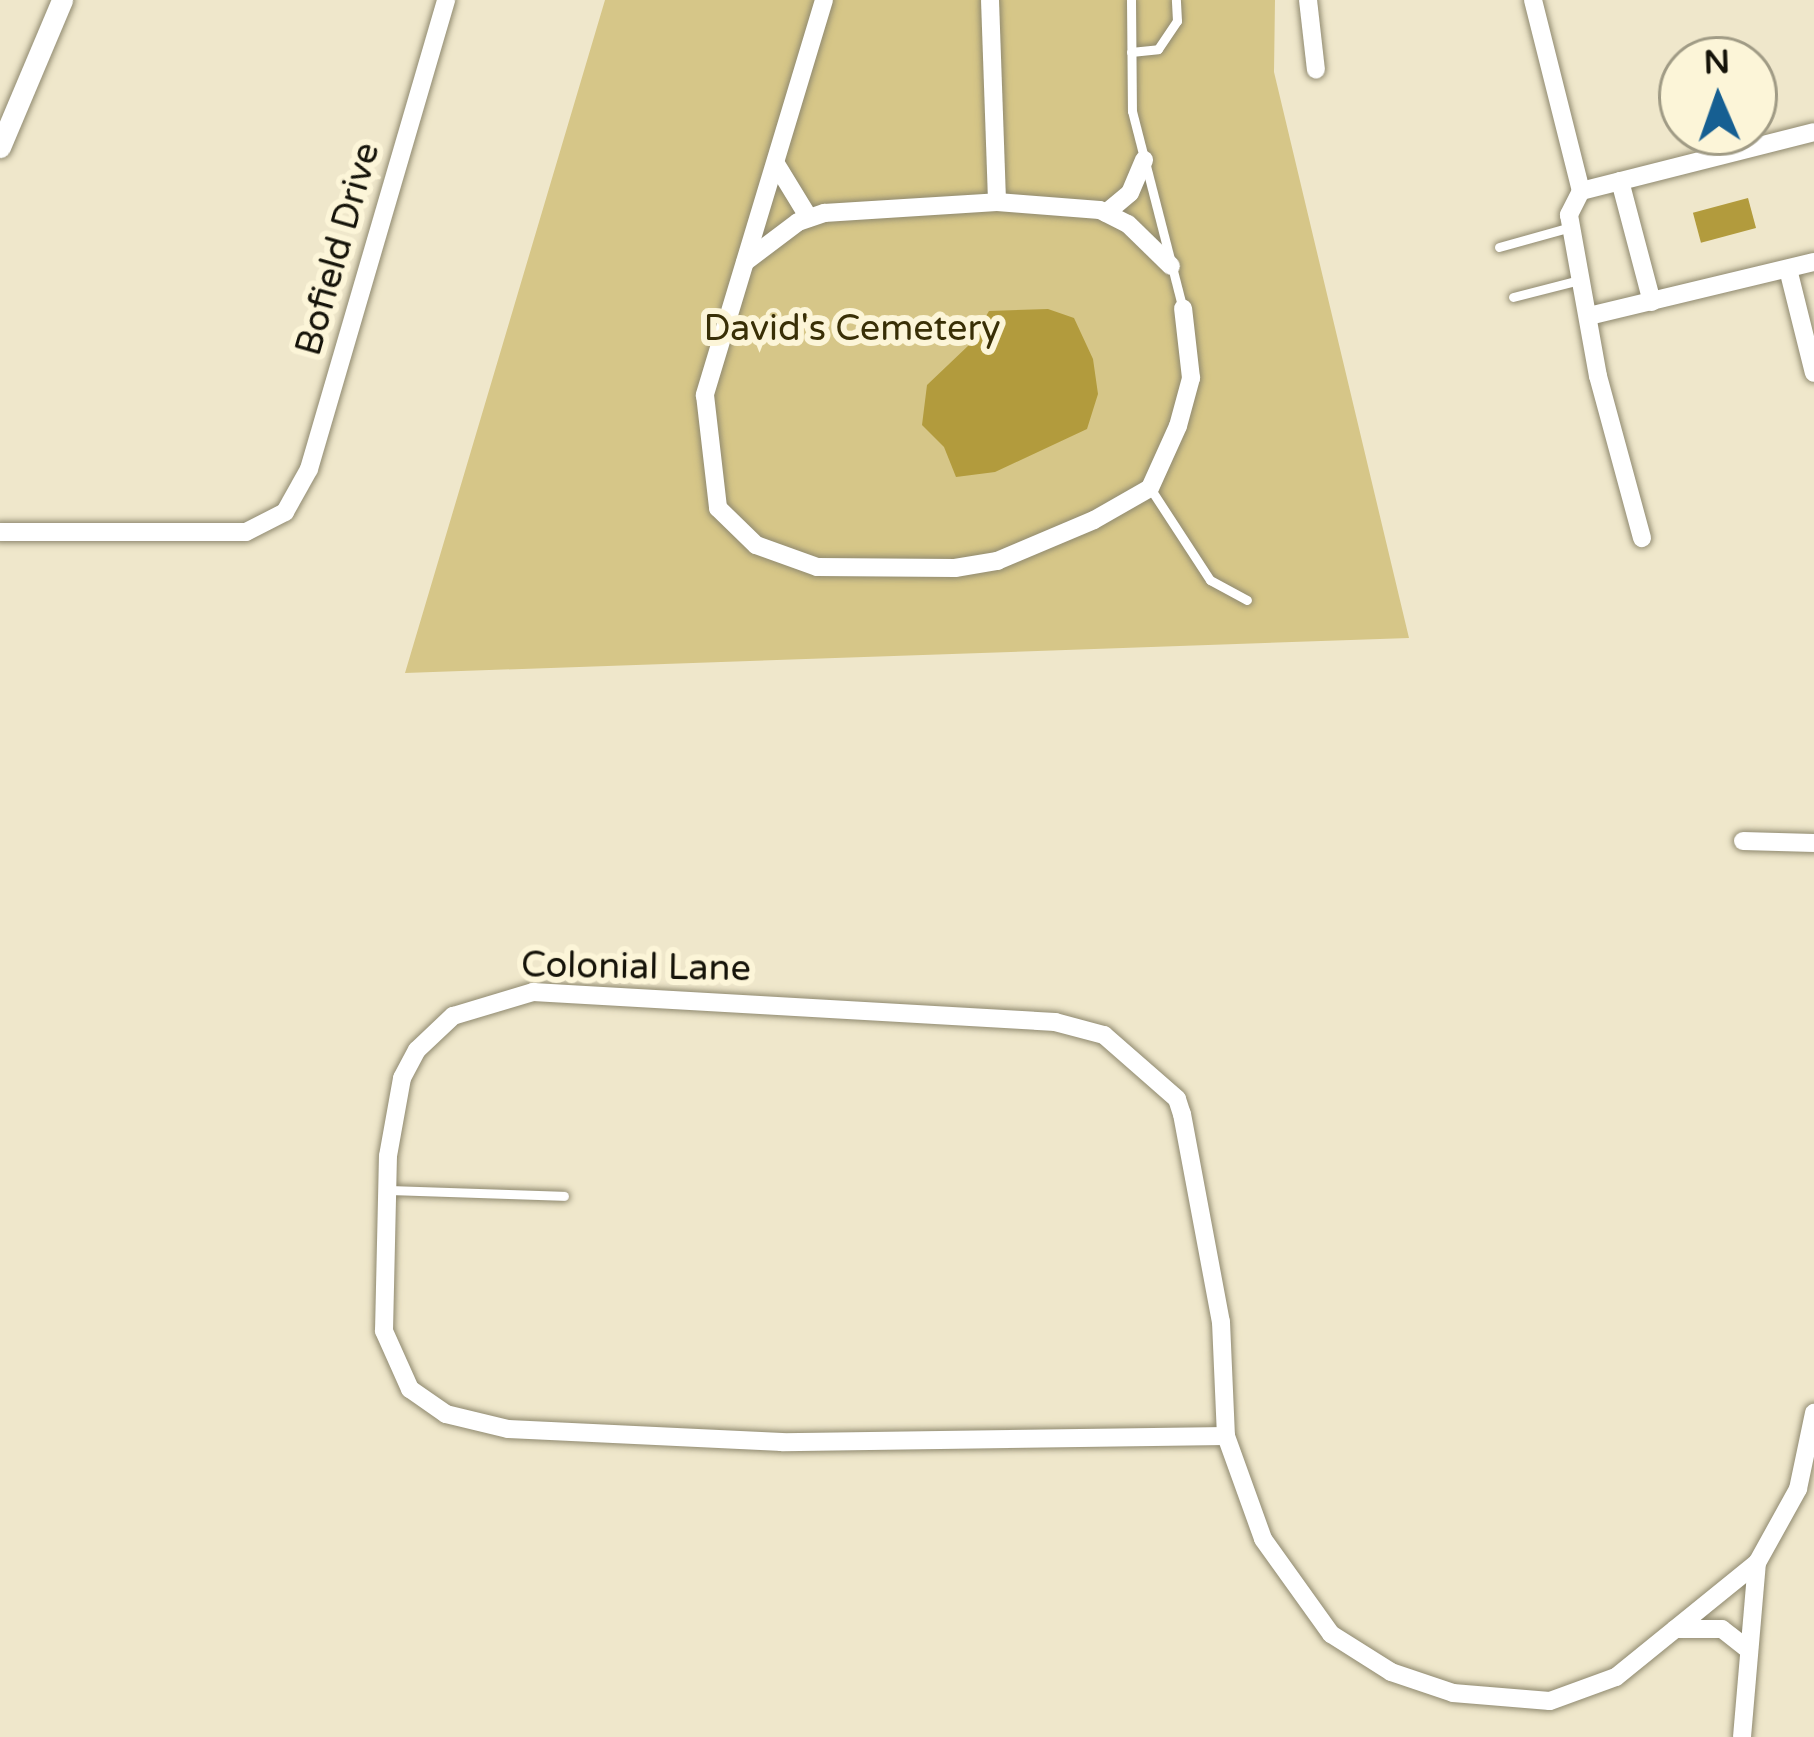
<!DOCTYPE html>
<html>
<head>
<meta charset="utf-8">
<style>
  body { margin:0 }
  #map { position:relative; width:1814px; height:1737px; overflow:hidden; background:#efe7cb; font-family:"Varela Round",sans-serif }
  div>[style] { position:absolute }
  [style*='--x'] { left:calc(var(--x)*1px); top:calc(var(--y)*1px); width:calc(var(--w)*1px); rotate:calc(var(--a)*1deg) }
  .green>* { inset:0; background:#d6c688 }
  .water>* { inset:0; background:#b29b3d; transform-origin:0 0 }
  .roads { filter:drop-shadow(0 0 3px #8f896f) drop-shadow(0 0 3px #8f896f) }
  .service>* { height:9px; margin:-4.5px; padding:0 4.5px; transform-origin:4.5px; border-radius:4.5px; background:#fff }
  .minor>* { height:18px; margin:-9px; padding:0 9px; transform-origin:9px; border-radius:9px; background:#fff }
  .tertiary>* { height:21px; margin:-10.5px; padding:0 10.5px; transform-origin:10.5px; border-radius:10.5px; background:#fff }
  span { translate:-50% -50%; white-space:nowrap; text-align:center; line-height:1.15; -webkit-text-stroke:12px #fcf5d8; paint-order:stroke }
  .street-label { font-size:36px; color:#151309 }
  .park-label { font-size:36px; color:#392f06 }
  .north { position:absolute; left:1658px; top:36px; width:120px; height:120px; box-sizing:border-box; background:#fcf5d8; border:3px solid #a09b85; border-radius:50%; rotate:358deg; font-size:33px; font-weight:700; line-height:48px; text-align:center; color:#151309 }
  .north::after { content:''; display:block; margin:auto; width:42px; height:54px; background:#165f92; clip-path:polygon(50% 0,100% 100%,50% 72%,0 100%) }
</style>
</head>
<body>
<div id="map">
  <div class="green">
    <i style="clip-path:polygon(605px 0,1275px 0,1274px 72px,1409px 638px,405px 673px)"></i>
  </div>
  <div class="water">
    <i style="left:1748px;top:198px;width:31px;height:57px;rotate:75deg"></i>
    <i style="clip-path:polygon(1048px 309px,1074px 318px,1093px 359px,1098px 394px,1087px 429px,995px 472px,956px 477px,944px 447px,922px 425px,927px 385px,969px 345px,989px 311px)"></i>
  </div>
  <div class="roads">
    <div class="service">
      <i style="--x:1131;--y:0;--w:111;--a:89.5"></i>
      <i style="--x:1132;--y:111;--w:201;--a:75.6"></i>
      <i style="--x:1131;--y:52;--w:27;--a:-6"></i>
      <i style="--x:1158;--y:49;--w:34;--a:-56"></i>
      <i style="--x:1177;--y:21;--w:21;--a:-93"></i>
      <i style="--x:1499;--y:247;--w:75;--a:-15.5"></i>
      <i style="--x:1513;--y:297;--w:68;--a:-14.4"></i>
      <i style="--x:1150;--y:488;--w:110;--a:56.9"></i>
      <i style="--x:1210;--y:580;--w:42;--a:28.4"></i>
      <i style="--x:386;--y:1190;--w:178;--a:1.9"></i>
    </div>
    <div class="minor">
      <i style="--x:824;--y:0;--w:413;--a:106.8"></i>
      <i style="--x:705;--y:395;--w:114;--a:83.4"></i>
      <i style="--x:718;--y:508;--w:53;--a:44.2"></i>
      <i style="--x:756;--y:545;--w:65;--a:19.8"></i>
      <i style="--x:817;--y:567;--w:138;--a:0.4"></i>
      <i style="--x:955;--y:568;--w:43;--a:-9.5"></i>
      <i style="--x:997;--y:561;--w:105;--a:-22.9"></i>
      <i style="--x:1094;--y:520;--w:64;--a:-29.7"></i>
      <i style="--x:1150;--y:488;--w:68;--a:-65.7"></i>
      <i style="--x:1178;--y:426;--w:50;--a:-74.8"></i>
      <i style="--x:1191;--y:378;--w:70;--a:-96.5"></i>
      <i style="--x:990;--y:0;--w:202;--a:88"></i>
      <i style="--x:1308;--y:0;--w:70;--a:83.5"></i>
      <i style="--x:1533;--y:0;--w:197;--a:75.9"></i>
      <i style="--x:776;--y:164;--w:63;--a:58.6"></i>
      <i style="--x:1620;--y:181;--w:125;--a:75.2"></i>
      <i style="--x:1581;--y:191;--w:27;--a:117"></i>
      <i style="--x:1569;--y:215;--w:164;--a:79.8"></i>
      <i style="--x:1598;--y:376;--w:168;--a:74.8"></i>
      <i style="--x:1581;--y:191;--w:240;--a:-14.2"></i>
      <i style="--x:1106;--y:213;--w:31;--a:-40"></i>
      <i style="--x:1130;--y:193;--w:36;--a:-67"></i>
      <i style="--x:745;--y:262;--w:66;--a:-37"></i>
      <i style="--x:798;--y:222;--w:28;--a:-19"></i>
      <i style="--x:824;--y:213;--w:173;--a:-3.6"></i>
      <i style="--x:997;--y:202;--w:103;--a:4.4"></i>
      <i style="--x:1100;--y:210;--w:31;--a:27"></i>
      <i style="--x:1128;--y:224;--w:60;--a:44.3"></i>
      <i style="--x:1788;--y:269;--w:107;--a:76"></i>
      <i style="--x:1593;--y:315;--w:227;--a:-13.5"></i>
      <i style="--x:0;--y:532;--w:246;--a:0"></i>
      <i style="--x:246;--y:532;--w:44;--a:-27.1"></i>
      <i style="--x:285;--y:512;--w:49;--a:-60.8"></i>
      <i style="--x:309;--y:469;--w:489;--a:-73.7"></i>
      <i style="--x:1743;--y:841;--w:71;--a:1.6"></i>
      <i style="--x:1226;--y:1436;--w:444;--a:179.2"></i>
      <i style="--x:782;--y:1442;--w:274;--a:-177.3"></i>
      <i style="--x:508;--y:1429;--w:64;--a:-166.4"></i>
      <i style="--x:446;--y:1414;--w:44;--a:-145.2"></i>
      <i style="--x:410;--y:1389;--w:64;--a:-114.1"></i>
      <i style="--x:384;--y:1331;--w:175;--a:-88.7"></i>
      <i style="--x:388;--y:1156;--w:79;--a:-79.8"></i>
      <i style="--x:402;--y:1078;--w:32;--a:-62"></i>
      <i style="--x:417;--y:1050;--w:50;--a:-43.4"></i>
      <i style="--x:453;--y:1016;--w:84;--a:-16.7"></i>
      <i style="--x:533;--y:992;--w:523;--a:3.29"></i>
      <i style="--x:1055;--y:1022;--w:51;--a:14.9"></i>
      <i style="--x:1104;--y:1035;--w:97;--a:41.2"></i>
      <i style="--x:1177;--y:1099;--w:16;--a:72"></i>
      <i style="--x:1182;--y:1114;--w:212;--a:79.4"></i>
      <i style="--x:1221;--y:1322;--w:114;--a:87.5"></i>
      <i style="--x:1226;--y:1436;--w:109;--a:70.2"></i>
      <i style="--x:1263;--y:1539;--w:117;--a:54.4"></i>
      <i style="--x:1331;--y:1634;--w:71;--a:32.3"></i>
      <i style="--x:1391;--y:1672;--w:65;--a:18.7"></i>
      <i style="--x:1453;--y:1693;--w:97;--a:4.7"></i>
      <i style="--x:1550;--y:1701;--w:70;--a:-20"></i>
      <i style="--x:1616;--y:1677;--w:181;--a:-39"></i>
      <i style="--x:1757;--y:1563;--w:85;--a:-61"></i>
      <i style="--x:1798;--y:1489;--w:78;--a:-78.1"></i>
      <i style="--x:1675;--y:1629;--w:47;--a:0"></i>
      <i style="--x:1722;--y:1629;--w:31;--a:38"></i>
      <i style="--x:1742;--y:1737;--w:175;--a:-85.1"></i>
    </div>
    <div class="tertiary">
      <i style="--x:0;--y:147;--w:160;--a:-67.1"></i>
    </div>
  </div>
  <div class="street-label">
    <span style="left:338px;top:249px;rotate:-74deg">Bofield Drive</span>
    <span style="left:636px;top:967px;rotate:1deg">Colonial Lane</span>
  </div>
  <div class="park-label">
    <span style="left:852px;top:329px">David's Cemetery</span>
  </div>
  <div class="north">N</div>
</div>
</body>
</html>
